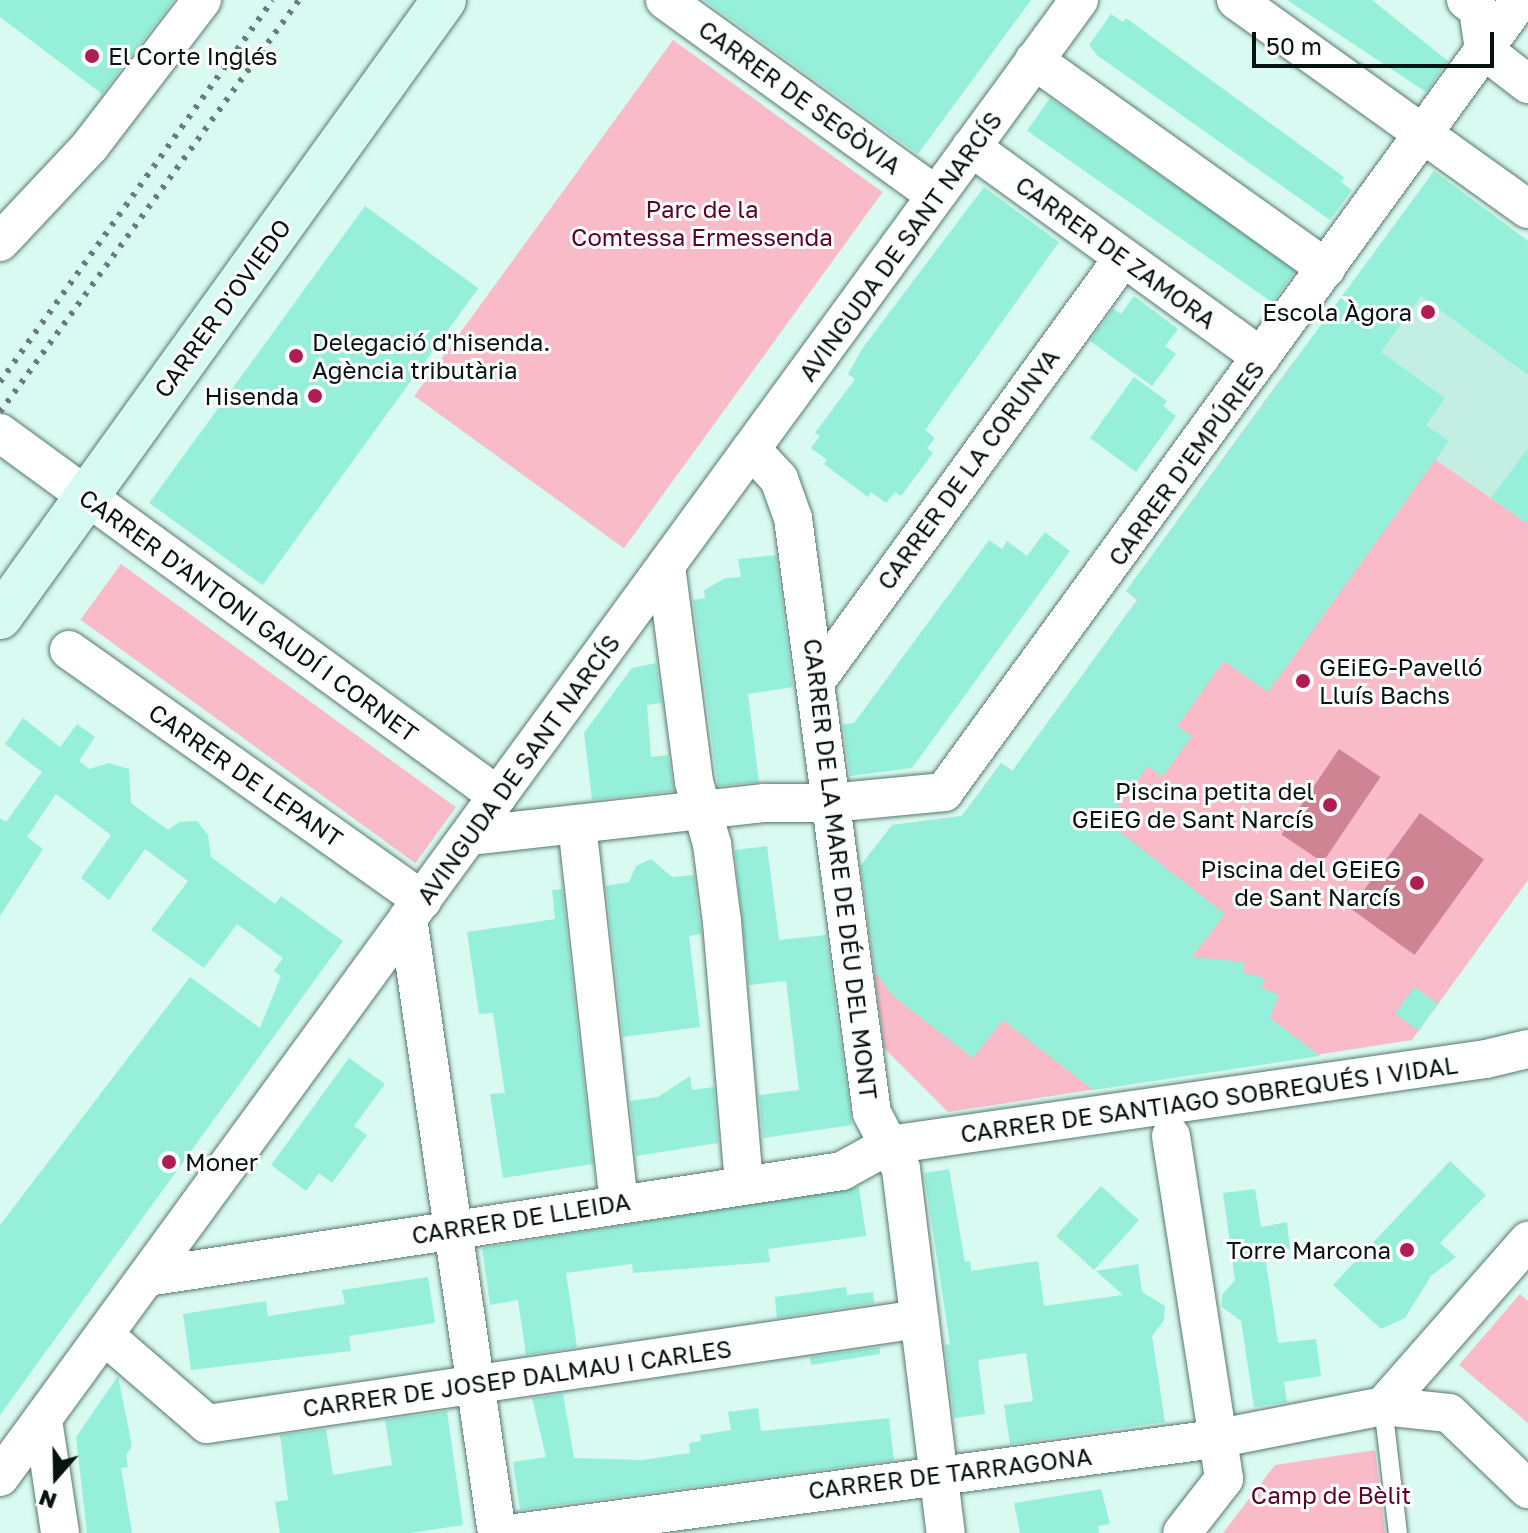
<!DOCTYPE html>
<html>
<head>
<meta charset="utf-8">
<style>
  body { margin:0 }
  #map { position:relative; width:1528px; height:1533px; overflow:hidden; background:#d8faf0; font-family:"Golos Text",sans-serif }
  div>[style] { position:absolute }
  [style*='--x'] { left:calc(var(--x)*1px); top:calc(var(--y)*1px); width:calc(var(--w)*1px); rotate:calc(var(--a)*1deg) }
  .built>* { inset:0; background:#c3efe3 }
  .green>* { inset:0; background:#f8bbc7; transform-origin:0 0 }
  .water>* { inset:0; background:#ce8493; transform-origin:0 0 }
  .building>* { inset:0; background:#96f0d9; transform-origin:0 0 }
  .roads { filter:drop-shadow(0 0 2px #59786f) drop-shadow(0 0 2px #59786f) }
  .lane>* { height:18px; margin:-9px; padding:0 9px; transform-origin:9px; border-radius:9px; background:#fff }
  .street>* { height:38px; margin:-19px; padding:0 19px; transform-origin:19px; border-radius:19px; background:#fff }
  .secondary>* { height:44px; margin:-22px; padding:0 22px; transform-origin:22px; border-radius:22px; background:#d6f9f1 }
  .rail>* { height:6px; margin-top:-3px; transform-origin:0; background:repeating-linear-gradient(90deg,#677d76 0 4px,transparent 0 12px) }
  .dots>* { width:22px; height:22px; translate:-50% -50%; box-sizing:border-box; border:4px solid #fefefe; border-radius:50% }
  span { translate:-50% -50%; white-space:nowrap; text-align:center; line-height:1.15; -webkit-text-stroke:6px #fefefe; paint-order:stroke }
  .poi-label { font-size:24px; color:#071310 }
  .left { translate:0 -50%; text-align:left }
  .right { translate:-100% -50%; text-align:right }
  .street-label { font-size:24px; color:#071310 }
  .park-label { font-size:24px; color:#5d0126 }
  .north { position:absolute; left:16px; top:1437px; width:80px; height:80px; -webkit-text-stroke:6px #fefefe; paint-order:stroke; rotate:200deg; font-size:22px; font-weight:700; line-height:32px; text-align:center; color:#071310 }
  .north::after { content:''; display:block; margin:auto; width:28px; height:36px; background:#071310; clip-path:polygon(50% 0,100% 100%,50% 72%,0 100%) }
  .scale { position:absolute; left:1252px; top:32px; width:242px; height:36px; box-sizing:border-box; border:4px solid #071310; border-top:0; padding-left:10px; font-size:24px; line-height:28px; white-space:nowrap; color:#071310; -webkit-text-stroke:6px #fefefe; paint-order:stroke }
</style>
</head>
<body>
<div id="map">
  <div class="built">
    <i style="clip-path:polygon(1434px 171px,1528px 241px,1528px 524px,1294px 361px)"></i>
  </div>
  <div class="green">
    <i style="left:673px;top:40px;width:259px;height:440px;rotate:36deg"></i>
    <i style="clip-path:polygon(1294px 361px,1528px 524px,1528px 880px,1412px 1040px,948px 1112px,884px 1048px,861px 866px,892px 825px,962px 816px,1001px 763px,1013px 771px,1137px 600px,1126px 591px)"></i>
    <i style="left:121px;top:564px;width:414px;height:69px;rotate:36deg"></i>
    <i style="clip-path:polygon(1520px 1294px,1528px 1301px,1528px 1423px,1459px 1365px)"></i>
    <i style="clip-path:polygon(1375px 1450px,1385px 1533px,1223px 1533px,1275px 1465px)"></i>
  </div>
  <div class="water">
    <i style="left:1339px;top:749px;width:50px;height:103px;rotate:34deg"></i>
    <i style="left:1420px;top:813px;width:79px;height:118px;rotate:36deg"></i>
  </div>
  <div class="building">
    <i style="clip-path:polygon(0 0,174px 0,102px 94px,0 17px)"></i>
    <i style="clip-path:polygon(704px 0,1031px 0,918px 154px)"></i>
    <i style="clip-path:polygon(1287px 0,1372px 0,1448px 61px,1426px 92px)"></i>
    <i style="clip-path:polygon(1111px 14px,1123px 22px,1126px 18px,1344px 177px,1341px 182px,1352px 190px,1330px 220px,1098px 56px,1089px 45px)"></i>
    <i style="left:1050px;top:98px;width:300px;height:40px;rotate:35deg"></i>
    <i style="clip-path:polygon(1434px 171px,1528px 241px,1528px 375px,1421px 296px,1381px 352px,1445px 398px,1426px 425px,1449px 441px,1268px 692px,1224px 661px,1177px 726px,1192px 736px,1162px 777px,1148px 766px,1107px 822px,1225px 914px,1192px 957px,1244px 962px,1243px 973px,1264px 978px,1262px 988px,1279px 995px,1270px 1018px,1320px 1056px,1093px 1090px,1003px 1020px,973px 1058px,893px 996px,875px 972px,861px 865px,892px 825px,962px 816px,1001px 763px,1012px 771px,1138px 599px,1126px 591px)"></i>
    <i style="clip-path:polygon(984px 187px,1059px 242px,925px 430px,935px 438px,927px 448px,933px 453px,901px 496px,895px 492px,886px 503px,871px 492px,868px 497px,824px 464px,827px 460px,811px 448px,820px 436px,815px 433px,855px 379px,848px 374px,862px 349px)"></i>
    <i style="left:365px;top:206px;width:140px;height:367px;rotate:36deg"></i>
    <i style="clip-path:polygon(1134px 296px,1178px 329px,1165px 346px,1176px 354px,1152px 386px,1090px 341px,1113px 309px,1121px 314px)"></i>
    <i style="clip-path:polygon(1134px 377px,1167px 401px,1163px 406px,1176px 416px,1136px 472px,1090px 438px)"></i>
    <i style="clip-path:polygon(1528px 448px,1528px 524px,1491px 498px)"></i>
    <i style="clip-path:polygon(1045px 532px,1070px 551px,912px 768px,850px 776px,843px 724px,854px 723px,989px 540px,1002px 549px,1007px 541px,1027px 556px)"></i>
    <i style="clip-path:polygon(776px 555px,793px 687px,748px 694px,759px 782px,718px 786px,693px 600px,705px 598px,704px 590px,726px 578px,741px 577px,738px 559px)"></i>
    <i style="clip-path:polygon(656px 663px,662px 703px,647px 705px,651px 757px,668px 755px,674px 791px,592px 800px,584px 733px,632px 668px)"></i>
    <i style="clip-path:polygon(23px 718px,60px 747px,77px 724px,95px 737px,79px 761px,89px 769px,109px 763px,129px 769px,131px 803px,168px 830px,179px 822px,197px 821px,208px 835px,211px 857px,275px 904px,281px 896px,343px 941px,0 1415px,0 1225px,190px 977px,260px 1028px,281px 976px,274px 971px,283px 958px,237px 924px,204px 968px,151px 930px,188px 881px,145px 849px,109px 900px,81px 878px,111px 835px,56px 794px,27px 837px,43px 849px,0 916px,0 818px,6px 822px,42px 772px,5px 744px)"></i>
    <i style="clip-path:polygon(767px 846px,779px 940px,826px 935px,852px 1125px,763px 1138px,759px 1095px,799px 1090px,786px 981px,749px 985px,735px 850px)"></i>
    <i style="clip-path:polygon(651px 859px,672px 877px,694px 875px,701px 934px,689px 936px,700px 1027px,623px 1037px,606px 886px,629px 882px,636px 866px)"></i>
    <i style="clip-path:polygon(562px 889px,593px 1164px,503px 1178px,490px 1094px,505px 1093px,493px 1013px,479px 1014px,467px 932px,555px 919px,552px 890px)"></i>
    <i style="left:1414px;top:987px;width:29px;height:33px;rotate:35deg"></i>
    <i style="clip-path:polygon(349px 1058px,385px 1084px,354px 1126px,367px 1135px,332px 1183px,319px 1173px,306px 1191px,271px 1165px)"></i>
    <i style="clip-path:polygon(690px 1076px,692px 1090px,714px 1087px,718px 1143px,636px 1156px,630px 1101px,658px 1097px)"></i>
    <i style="clip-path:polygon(1450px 1161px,1486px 1195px,1440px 1243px,1456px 1257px,1431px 1276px,1405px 1318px,1381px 1329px,1333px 1285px)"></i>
    <i style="clip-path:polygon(949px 1169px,965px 1262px,970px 1261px,971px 1271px,1038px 1261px,1044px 1306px,1123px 1295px,1096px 1271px,1138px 1264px,1142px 1292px,1165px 1306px,1164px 1320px,1152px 1336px,1165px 1422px,1010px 1444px,1004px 1405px,1033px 1401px,1026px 1353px,978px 1360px,985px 1414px,954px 1418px,945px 1345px,950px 1344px,924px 1173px)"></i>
    <i style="left:1101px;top:1186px;width:51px;height:67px;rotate:42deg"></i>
    <i style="clip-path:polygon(859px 1187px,866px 1236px,768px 1249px,770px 1262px,633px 1273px,632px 1264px,566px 1273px,577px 1347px,526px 1355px,518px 1300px,490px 1305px,482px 1248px)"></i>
    <i style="clip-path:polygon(1255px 1189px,1261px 1227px,1287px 1222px,1290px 1249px,1265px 1255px,1278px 1343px,1316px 1339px,1321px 1376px,1284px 1382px,1287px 1402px,1254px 1407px,1241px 1321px,1222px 1307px,1222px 1295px,1235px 1280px,1223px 1193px)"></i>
    <i style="clip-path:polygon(428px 1277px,435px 1323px,349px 1336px,351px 1351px,191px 1370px,183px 1314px,266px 1301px,268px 1316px,345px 1304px,342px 1290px)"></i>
    <i style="clip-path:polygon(846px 1287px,847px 1295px,873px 1292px,874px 1303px,777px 1318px,775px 1297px)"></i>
    <i style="clip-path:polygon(880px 1347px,880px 1354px,811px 1365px,810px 1357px)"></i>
    <i style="clip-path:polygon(118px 1376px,132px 1446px,126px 1455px,128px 1467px,121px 1468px,132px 1533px,87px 1533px,76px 1437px)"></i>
    <i style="clip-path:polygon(563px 1394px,574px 1458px,642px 1460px,690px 1453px,689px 1443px,701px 1441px,700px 1435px,731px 1430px,728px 1412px,758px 1408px,761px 1431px,889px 1418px,894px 1460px,520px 1510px,513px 1462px,546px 1457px,532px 1398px)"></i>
    <i style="clip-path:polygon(447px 1411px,463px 1525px,410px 1533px,280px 1533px,275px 1502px,288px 1500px,280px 1435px,326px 1429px,333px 1475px,392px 1465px,385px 1420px)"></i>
    <i style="clip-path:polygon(1101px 1489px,1110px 1524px,1098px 1526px,1099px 1533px,1020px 1533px,1014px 1503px)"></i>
  </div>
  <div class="roads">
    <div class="lane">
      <i style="--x:1383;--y:1406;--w:128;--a:83.3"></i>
    </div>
    <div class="street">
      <i style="--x:665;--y:0;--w:333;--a:35.8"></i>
      <i style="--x:1236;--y:0;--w:359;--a:35.6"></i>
      <i style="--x:1466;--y:0;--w:15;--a:37"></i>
      <i style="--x:1478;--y:9;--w:41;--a:81.7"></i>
      <i style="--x:1484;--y:50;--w:56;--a:37.7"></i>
      <i style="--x:1034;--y:60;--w:359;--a:35.5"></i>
      <i style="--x:971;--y:147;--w:358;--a:35.9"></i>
      <i style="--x:0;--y:242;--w:132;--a:-46.8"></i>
      <i style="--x:90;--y:146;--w:184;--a:-52.5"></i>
      <i style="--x:0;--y:433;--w:616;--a:36.09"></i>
      <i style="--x:751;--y:449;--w:41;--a:47"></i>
      <i style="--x:779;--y:479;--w:41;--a:70.3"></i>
      <i style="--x:793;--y:518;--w:600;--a:82.44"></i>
      <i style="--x:872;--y:1113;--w:63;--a:62.6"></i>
      <i style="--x:901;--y:1169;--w:367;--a:83"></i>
      <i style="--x:666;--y:566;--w:218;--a:82.6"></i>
      <i style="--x:694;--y:782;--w:65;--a:73.8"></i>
      <i style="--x:712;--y:844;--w:79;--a:82.7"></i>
      <i style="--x:722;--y:922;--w:264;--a:85.2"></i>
      <i style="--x:69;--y:650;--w:433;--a:35.3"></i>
      <i style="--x:816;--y:681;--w:523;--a:-54.03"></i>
      <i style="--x:577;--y:824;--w:381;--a:83.7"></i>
      <i style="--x:469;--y:836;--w:298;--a:-6.4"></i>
      <i style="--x:765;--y:803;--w:65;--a:0"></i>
      <i style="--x:830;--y:803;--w:115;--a:-5.5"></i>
      <i style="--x:944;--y:792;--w:979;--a:-53.97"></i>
      <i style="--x:408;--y:918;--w:621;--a:81.77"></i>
      <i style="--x:1171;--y:1136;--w:347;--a:81.2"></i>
      <i style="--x:1224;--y:1479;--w:68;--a:127.9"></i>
      <i style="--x:147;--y:1277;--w:703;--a:-8.67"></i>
      <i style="--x:842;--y:1171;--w:54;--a:-29"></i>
      <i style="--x:889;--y:1145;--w:603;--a:-8.2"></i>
      <i style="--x:1486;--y:1059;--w:43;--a:-13.4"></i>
      <i style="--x:104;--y:1335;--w:136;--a:40.8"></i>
      <i style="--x:207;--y:1424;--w:720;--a:-8.39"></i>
      <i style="--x:1383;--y:1406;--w:220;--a:-48.7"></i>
      <i style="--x:43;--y:1420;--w:114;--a:81.4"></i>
      <i style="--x:0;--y:1477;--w:1829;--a:-53.85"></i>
      <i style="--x:516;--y:1533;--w:705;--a:-7.66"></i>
      <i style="--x:1215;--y:1439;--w:171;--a:-11.1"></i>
      <i style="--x:1383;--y:1406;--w:66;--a:6.1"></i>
      <i style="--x:1449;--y:1413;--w:110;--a:43.9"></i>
    </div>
    <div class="secondary">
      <i style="--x:0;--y:617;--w:760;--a:-54.26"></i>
    </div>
  </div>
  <div class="rail">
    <i style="--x:0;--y:382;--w:469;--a:-54.5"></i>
    <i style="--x:0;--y:412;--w:509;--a:-54.03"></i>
  </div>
  <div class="dots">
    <i style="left:92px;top:56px;background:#ae1e52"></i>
    <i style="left:1428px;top:312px;background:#ae1e52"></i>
    <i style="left:296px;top:356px;background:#ae1e52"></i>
    <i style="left:315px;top:396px;background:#ae1e52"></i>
    <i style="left:1303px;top:681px;background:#ae1e52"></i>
    <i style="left:1330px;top:805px;background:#ae1e52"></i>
    <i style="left:1417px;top:883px;background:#ae1e52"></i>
    <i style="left:169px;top:1162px;background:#ae1e52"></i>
    <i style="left:1407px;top:1250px;background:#ae1e52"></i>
  </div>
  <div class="poi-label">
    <span class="left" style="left:108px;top:56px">El Corte Inglés</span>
    <span class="right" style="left:1412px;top:312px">Escola Àgora</span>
    <span class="left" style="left:312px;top:356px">Delegació d'hisenda.<br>Agència tributària</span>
    <span class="right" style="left:299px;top:396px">Hisenda</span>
    <span class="left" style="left:1319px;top:681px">GEiEG-Pavelló<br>Lluís Bachs</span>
    <span class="right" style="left:1314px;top:805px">Piscina petita del<br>GEiEG de Sant Narcís</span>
    <span class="right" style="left:1401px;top:883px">Piscina del GEiEG<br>de Sant Narcís</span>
    <span class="left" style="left:185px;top:1162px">Moner</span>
    <span class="right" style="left:1391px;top:1250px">Torre Marcona</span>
  </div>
  <div class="street-label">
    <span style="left:800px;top:97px;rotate:36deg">CARRER DE SEGÒVIA</span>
    <span style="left:900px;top:246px;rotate:-54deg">AVINGUDA DE SANT NARCÍS</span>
    <span style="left:1116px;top:252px;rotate:36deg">CARRER DE ZAMORA</span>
    <span style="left:222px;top:308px;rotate:-54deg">CARRER D'OVIEDO</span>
    <span style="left:1186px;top:463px;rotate:-54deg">CARRER D'EMPÚRIES</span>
    <span style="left:968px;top:469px;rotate:-54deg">CARRER DE LA CORUNYA</span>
    <span style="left:249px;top:615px;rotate:36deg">CARRER D'ANTONI GAUDÍ I CORNET</span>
    <span style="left:518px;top:769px;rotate:-54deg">AVINGUDA DE SANT NARCÍS</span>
    <span style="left:246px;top:775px;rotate:35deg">CARRER DE LEPANT</span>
    <span style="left:841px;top:869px;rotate:83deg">CARRER DE LA MARE DE DÉU DEL MONT</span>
    <span style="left:1209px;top:1099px;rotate:-8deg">CARRER DE SANTIAGO SOBREQUÉS I VIDAL</span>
    <span style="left:521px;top:1218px;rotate:-9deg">CARRER DE LLEIDA</span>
    <span style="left:517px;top:1378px;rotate:-8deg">CARRER DE JOSEP DALMAU I CARLES</span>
    <span style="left:950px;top:1473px;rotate:-7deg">CARRER DE TARRAGONA</span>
  </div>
  <div class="park-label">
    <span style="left:702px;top:223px">Parc de la<br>Comtessa Ermessenda</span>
    <span style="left:1331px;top:1495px">Camp de Bèlit</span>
  </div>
  <div class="north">N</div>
  <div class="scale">50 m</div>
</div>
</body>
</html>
